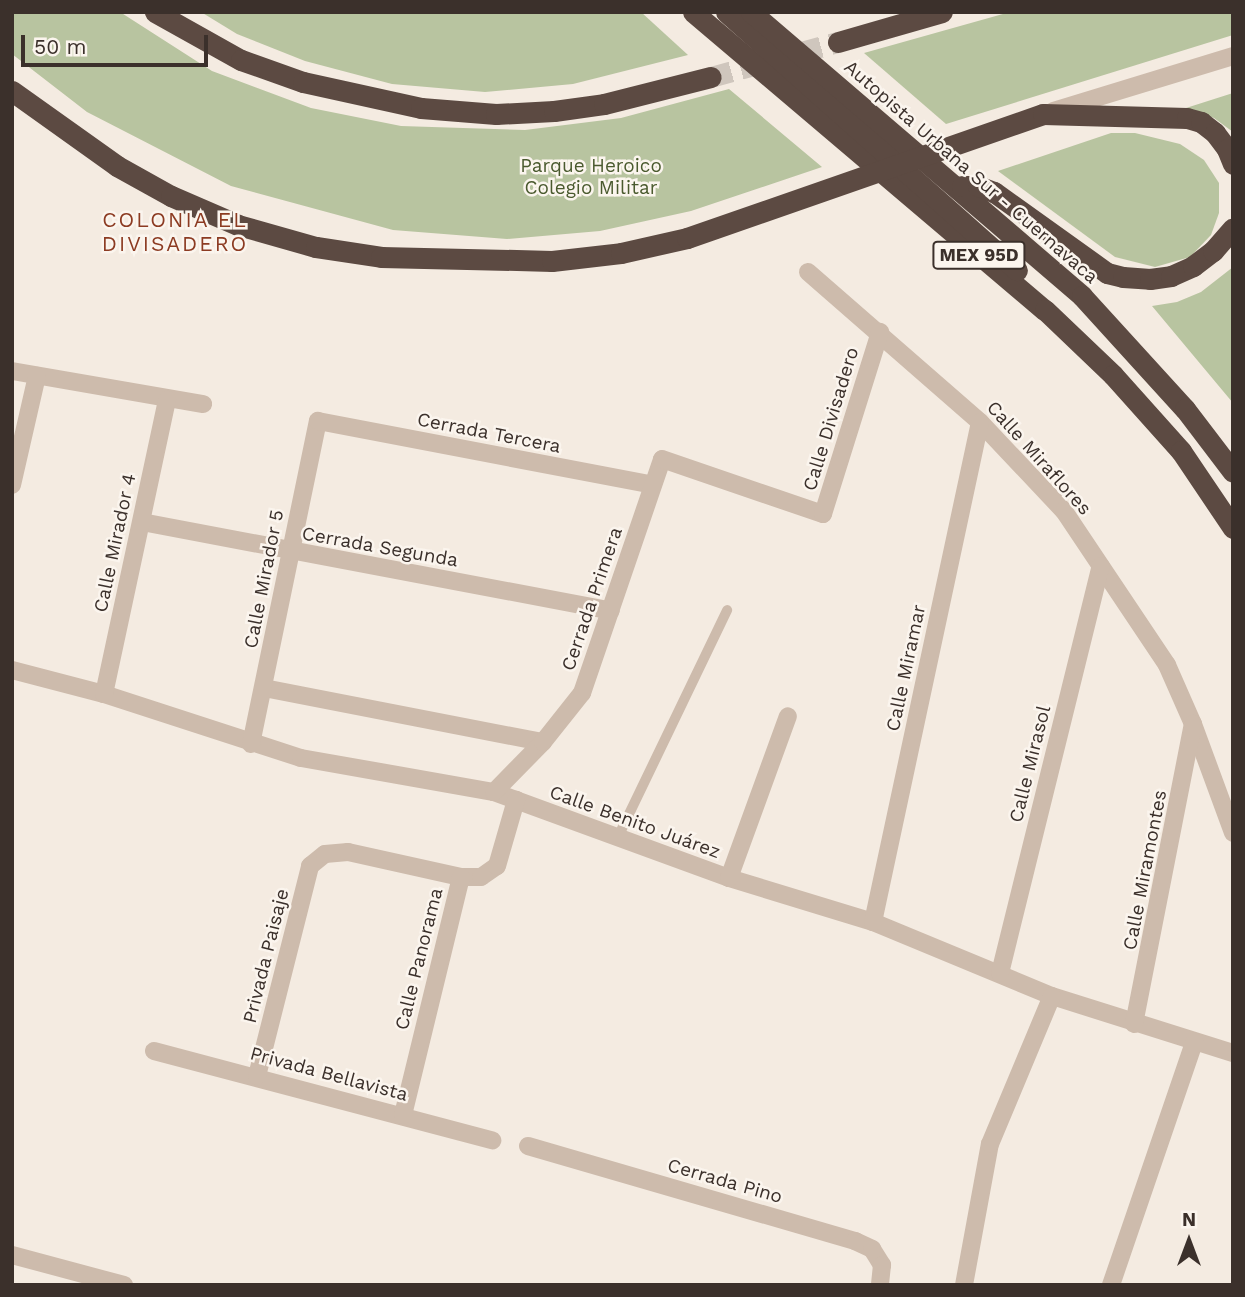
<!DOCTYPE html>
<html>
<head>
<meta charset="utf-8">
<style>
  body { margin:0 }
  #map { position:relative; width:1245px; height:1297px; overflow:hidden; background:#f4ebe1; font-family:"Work Sans",sans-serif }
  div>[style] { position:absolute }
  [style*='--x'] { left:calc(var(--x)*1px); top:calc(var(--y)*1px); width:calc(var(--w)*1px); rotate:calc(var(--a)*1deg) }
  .green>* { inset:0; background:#b8c4a0 }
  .motorway-tunnel>* { height:21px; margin-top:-10.5px; transform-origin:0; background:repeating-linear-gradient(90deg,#cfc6bd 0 21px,transparent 0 31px) }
  .service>* { height:10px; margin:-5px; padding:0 5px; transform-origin:5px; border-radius:5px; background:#cdbbac }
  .minor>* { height:18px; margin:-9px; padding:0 9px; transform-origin:9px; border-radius:9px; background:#cdbbac }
  .motorway>* { height:21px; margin:-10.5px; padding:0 10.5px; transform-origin:10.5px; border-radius:10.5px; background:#5c4a42 }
  span { translate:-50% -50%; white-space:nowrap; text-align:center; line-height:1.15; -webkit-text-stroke:5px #fbf5ee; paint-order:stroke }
  .shield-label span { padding:2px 5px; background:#fbf5ee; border:2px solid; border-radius:5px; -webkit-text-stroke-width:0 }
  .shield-label { font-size:18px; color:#3b302b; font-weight:700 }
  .park-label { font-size:19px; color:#4a5a2e }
  .street-label { font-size:19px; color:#3b302b }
  .neighbourhood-label { font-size:21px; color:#8c3b22; letter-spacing:2px }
  .frame { position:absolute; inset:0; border:14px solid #3b302b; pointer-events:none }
  .north { position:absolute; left:1154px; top:1206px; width:70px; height:70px; -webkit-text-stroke:5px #fbf5ee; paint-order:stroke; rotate:0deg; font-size:19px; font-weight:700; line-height:28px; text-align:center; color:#3b302b }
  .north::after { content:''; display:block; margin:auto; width:24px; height:32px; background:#3b302b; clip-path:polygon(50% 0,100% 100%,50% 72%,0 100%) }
  .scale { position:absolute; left:21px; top:35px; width:187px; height:32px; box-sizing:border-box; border:4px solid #3b302b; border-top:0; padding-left:9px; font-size:21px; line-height:24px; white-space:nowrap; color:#3b302b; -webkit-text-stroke:5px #fbf5ee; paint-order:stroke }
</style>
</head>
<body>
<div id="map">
  <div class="green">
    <i style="clip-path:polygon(12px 12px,120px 12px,212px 71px,311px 108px,401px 126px,525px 130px,621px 118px,729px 89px,822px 167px,691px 211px,600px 231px,507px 239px,393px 230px,231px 186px,87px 112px,12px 54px)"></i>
    <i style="clip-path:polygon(201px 12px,641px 12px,688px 55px,573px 84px,485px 92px,392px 84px,305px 61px,237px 34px)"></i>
    <i style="clip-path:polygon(1010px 12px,1233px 12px,1233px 35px,946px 124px,864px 53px)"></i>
    <i style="clip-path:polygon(1233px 93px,1233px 132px,1214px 118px,1186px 108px)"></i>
    <i style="clip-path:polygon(1111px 133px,1135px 133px,1180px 144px,1204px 160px,1219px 183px,1219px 213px,1211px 235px,1190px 257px,1155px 267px,1115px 257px,998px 171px)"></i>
    <i style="clip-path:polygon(1233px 267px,1233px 403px,1152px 306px,1177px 302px,1201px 292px)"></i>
  </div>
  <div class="motorway-tunnel">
    <i style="--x:711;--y:77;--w:132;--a:-15.4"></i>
  </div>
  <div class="service">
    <i style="--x:617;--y:839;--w:254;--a:-64.3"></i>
  </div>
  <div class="minor">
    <i style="--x:1053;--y:111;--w:188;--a:-17"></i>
    <i style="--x:808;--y:272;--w:228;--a:41.1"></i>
    <i style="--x:980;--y:422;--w:122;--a:46.7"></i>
    <i style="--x:1064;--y:511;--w:185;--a:56.2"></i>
    <i style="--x:1167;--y:665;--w:64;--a:66.2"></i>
    <i style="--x:1193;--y:724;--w:116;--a:69.8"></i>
    <i style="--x:12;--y:371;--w:194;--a:9.8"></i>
    <i style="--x:12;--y:485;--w:112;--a:-77.1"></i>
    <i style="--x:142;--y:522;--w:477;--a:10.7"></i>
    <i style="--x:12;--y:670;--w:95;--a:14.6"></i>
    <i style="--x:104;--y:694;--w:207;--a:18"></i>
    <i style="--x:301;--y:758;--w:196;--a:10"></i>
    <i style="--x:494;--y:792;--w:250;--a:20.1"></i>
    <i style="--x:729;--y:878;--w:151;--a:17"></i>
    <i style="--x:873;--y:922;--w:194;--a:22.5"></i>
    <i style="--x:1052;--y:996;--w:190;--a:17.5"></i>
    <i style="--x:264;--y:688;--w:284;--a:11"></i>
    <i style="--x:104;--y:694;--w:301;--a:-77.9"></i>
    <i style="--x:251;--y:744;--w:330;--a:-78.3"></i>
    <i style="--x:318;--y:421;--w:340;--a:10.8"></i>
    <i style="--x:494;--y:792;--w:70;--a:-45.6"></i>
    <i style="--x:543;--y:742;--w:63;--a:-51.5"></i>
    <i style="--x:582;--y:693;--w:247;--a:-71.1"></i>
    <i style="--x:662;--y:459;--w:170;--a:18.9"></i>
    <i style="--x:823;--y:514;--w:191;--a:-72.6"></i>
    <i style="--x:729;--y:878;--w:172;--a:-70"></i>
    <i style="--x:873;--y:922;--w:511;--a:-77.92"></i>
    <i style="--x:1000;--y:973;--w:419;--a:-76.1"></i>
    <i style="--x:1134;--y:1024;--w:306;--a:-78.9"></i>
    <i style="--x:154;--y:1051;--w:350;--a:14.8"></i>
    <i style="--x:257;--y:1076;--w:217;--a:-75.8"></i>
    <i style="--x:310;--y:866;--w:19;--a:-39"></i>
    <i style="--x:325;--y:854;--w:23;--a:-5"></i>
    <i style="--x:348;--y:852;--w:116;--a:12.5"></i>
    <i style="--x:461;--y:877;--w:20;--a:0"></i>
    <i style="--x:481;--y:877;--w:19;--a:-35"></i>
    <i style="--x:497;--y:866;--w:69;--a:-73.9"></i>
    <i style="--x:403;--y:1115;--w:245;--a:-76.3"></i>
    <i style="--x:528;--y:1146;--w:341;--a:16.2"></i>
    <i style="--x:855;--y:1241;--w:19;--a:25"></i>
    <i style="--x:872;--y:1249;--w:19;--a:58"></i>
    <i style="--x:882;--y:1265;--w:20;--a:96"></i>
    <i style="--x:12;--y:1255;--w:116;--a:15"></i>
    <i style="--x:964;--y:1285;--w:143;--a:-79.6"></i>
    <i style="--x:990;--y:1144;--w:160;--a:-67.3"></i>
    <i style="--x:1111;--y:1285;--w:257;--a:-71.1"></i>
  </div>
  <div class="motorway">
    <i style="--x:155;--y:12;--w:98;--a:29.2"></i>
    <i style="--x:241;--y:60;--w:66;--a:19.5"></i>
    <i style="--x:303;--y:82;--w:121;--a:12.4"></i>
    <i style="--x:421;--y:108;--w:75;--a:4.6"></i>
    <i style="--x:496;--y:114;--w:58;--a:-3"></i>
    <i style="--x:554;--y:111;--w:50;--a:-8"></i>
    <i style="--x:604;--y:104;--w:110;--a:-14.2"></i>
    <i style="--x:693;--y:12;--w:461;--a:40.3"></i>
    <i style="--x:1045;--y:310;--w:94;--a:43.7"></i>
    <i style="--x:1113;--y:375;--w:102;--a:48.2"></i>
    <i style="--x:1181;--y:451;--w:93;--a:56"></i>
    <i style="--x:726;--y:12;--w:389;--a:41.6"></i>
    <i style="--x:751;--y:12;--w:436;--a:40.6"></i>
    <i style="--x:1082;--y:296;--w:153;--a:47.7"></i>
    <i style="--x:1185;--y:409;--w:79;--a:52.7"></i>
    <i style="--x:838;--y:42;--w:108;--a:-16.1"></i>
    <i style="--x:12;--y:91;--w:129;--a:35.5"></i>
    <i style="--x:117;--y:166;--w:62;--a:29.1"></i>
    <i style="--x:171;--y:196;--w:73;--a:23.4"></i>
    <i style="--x:238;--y:225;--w:81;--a:15.8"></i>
    <i style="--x:316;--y:247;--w:66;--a:8.7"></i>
    <i style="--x:381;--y:257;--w:171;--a:1.3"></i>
    <i style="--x:552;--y:261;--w:69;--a:-6.6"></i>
    <i style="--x:621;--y:253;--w:68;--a:-12.8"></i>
    <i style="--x:687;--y:238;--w:377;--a:-19.2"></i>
    <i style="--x:1043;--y:114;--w:144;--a:1.6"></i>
    <i style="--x:1187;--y:118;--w:15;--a:16"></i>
    <i style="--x:1201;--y:122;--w:18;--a:38"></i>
    <i style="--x:1215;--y:133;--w:20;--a:53"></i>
    <i style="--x:1227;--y:149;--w:16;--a:68"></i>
    <i style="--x:962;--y:186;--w:16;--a:0"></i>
    <i style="--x:978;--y:186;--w:17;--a:21"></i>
    <i style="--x:994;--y:192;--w:139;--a:35.6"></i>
    <i style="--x:1107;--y:273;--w:16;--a:14"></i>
    <i style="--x:1123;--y:277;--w:27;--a:4"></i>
    <i style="--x:1150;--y:279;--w:21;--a:-8"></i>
    <i style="--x:1171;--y:276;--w:24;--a:-24"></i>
    <i style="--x:1193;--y:266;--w:25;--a:-37"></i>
    <i style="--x:1213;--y:251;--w:30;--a:-49"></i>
  </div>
  <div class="shield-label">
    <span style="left:979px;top:255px">MEX 95D</span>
  </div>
  <div class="park-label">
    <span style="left:591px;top:177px">Parque Heroico<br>Colegio Militar</span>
  </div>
  <div class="street-label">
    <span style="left:971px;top:172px;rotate:41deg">Autopista Urbana Sur - Cuernavaca</span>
    <span style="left:831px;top:419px;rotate:-73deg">Calle Divisadero</span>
    <span style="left:489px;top:433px;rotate:11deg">Cerrada Tercera</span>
    <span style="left:1039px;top:458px;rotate:48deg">Calle Miraflores</span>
    <span style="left:115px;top:543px;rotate:-78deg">Calle Mirador 4</span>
    <span style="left:380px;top:547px;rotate:10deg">Cerrada Segunda</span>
    <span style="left:264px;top:579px;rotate:-79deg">Calle Mirador 5</span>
    <span style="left:592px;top:599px;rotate:-71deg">Cerrada Primera</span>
    <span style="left:906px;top:668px;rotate:-78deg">Calle Miramar</span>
    <span style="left:1030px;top:764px;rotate:-76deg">Calle Mirasol</span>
    <span style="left:635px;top:822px;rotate:20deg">Calle Benito Juárez</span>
    <span style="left:1145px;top:870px;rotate:-79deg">Calle Miramontes</span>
    <span style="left:266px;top:956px;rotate:-76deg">Privada Paisaje</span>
    <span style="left:419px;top:959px;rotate:-76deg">Calle Panorama</span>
    <span style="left:329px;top:1074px;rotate:15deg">Privada Bellavista</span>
    <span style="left:725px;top:1181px;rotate:16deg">Cerrada Pino</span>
  </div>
  <div class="neighbourhood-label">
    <span style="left:175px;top:232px">COLONIA EL<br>DIVISADERO</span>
  </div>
  <div class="frame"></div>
  <div class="north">N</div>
  <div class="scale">50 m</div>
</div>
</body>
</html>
